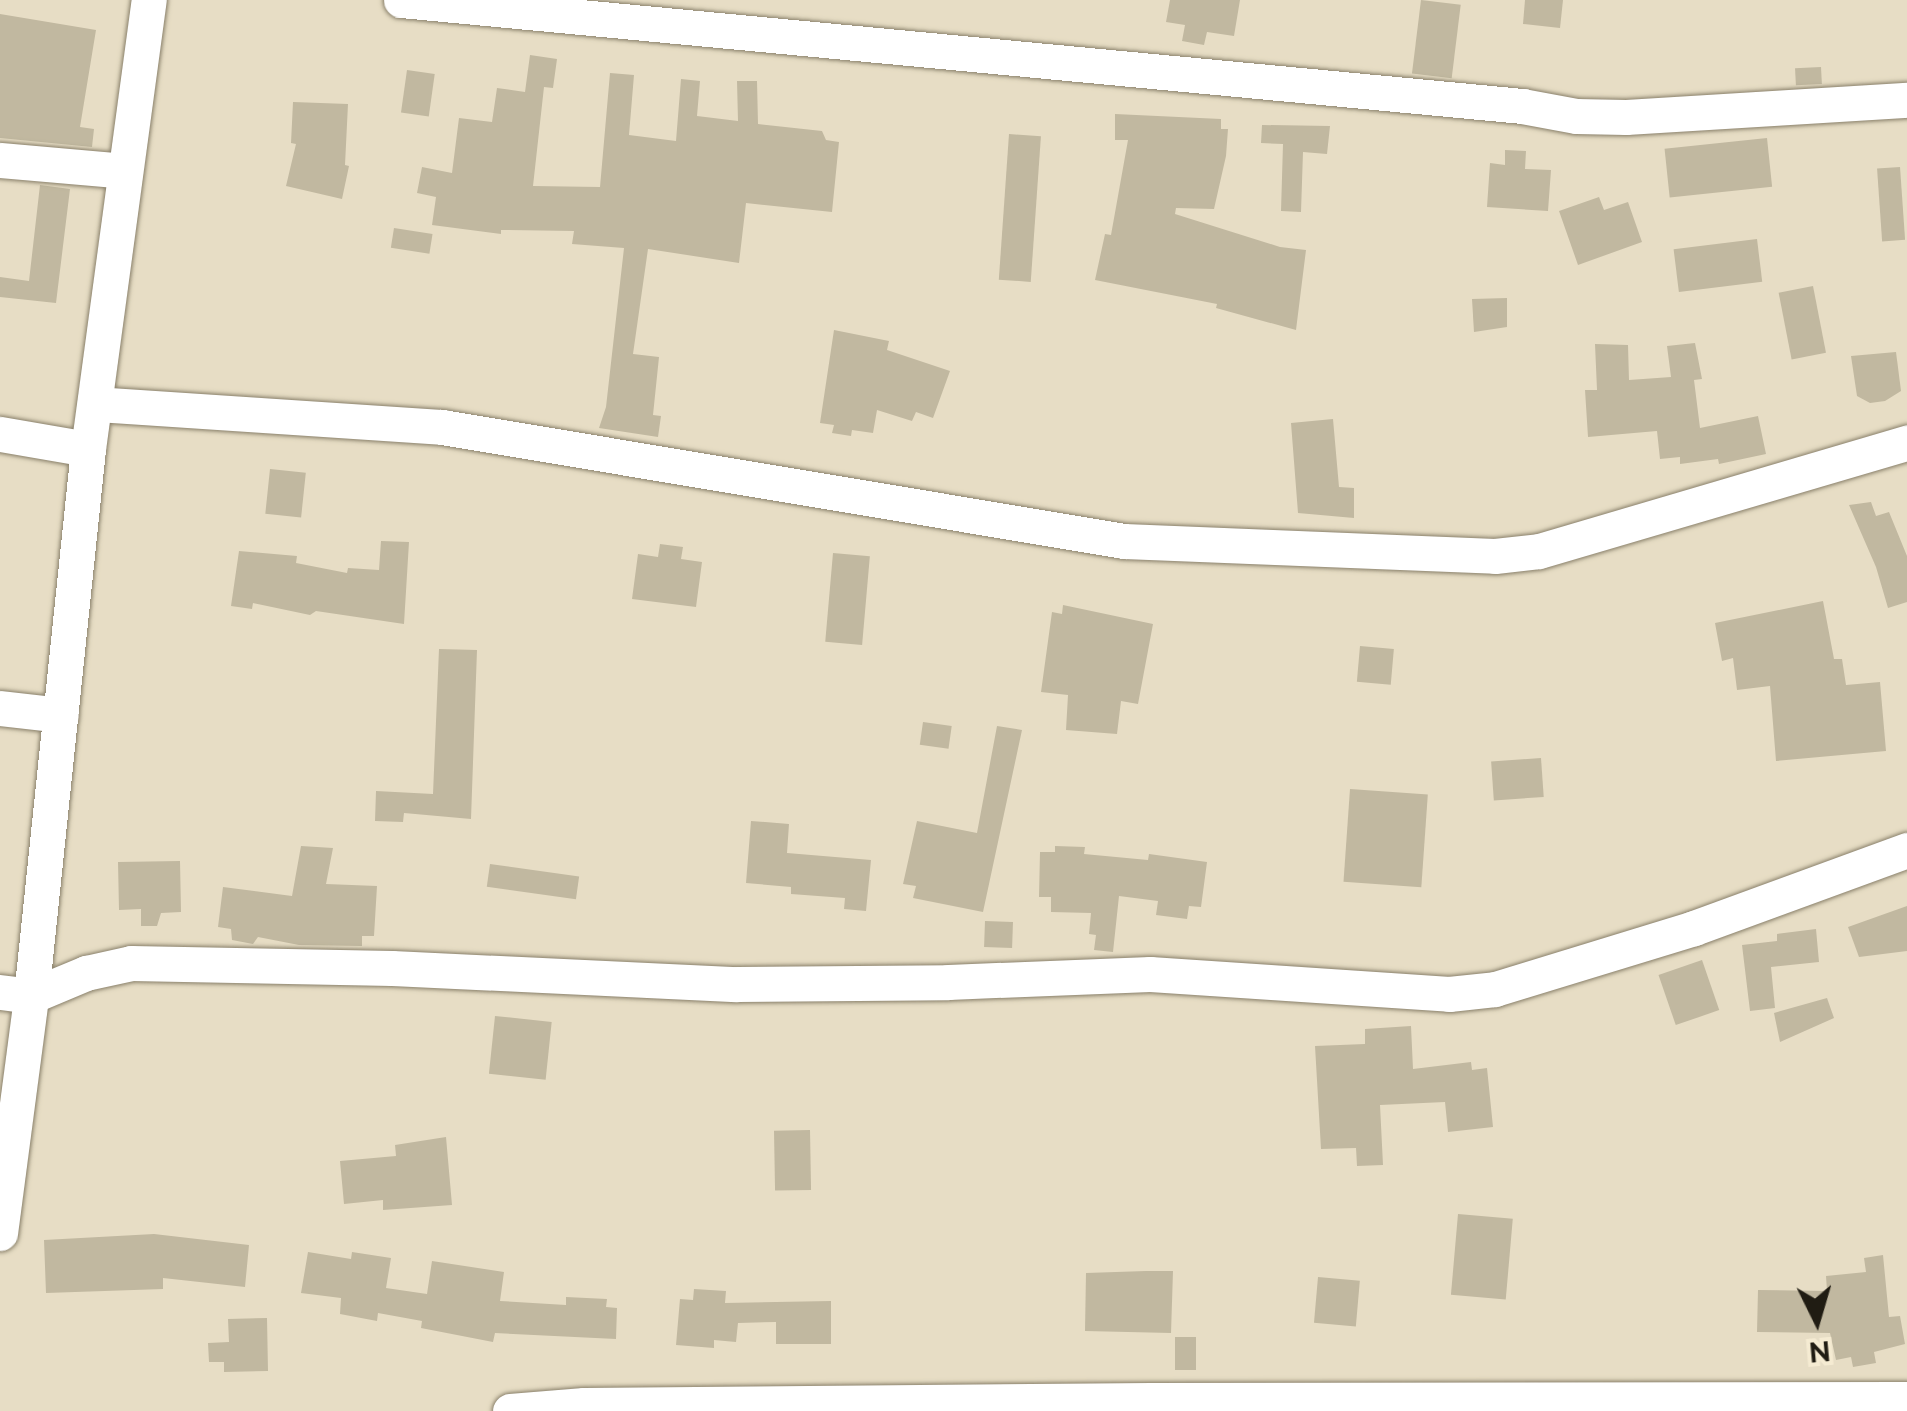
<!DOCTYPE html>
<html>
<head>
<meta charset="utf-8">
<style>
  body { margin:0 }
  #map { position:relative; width:1907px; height:1411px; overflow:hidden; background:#e7ddc5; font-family:Raleway,sans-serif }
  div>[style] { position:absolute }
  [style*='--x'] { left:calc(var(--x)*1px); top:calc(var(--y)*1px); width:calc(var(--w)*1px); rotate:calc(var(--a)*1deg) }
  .building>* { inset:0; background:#c1b8a0; transform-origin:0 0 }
  .roads { filter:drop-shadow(0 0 2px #89806a) drop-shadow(0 0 2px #89806a) }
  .minor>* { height:35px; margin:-17.5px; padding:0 17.5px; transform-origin:17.5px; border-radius:17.5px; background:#fff }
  span { translate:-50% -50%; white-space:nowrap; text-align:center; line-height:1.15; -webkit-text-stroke:8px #f5ebd2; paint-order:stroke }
  .north { position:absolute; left:1767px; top:1271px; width:100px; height:100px; -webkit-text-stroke:8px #f5ebd2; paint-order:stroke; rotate:175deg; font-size:28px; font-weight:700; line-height:40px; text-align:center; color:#201c13 }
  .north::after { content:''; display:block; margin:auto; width:35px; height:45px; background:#201c13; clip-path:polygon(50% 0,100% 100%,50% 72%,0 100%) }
</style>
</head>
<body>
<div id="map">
  <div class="building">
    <i style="clip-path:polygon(1170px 0,1240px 0,1234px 36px,1207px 32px,1204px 45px,1182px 41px,1185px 25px,1166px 22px)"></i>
    <i style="left:1421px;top:0;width:40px;height:74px;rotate:7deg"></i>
    <i style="clip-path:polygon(1525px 0,1563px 0,1560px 28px,1523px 24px)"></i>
    <i style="clip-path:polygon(0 14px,96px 30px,80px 127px,94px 129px,92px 147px,0 138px)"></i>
    <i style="clip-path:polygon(530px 55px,557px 59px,553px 88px,544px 87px,533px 186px,600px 187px,610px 73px,634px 75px,629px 135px,676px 141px,681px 79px,700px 81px,697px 116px,738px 121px,737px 81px,757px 81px,758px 124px,822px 131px,826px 140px,839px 142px,832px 212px,746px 203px,739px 263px,648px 249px,633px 354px,659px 357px,653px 415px,661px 416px,658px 437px,599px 428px,606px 407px,624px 248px,572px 244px,574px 231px,501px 230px,501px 234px,432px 225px,436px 197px,417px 193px,422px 167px,452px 173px,459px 118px,492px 122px,497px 88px,525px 92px)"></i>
    <i style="left:1821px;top:67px;width:17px;height:26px;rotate:87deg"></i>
    <i style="left:407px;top:70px;width:28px;height:43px;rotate:8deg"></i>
    <i style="clip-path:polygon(293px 102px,348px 104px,345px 165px,349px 166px,342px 199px,286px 186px,296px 144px,291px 143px)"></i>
    <i style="clip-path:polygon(1115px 114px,1221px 119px,1221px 129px,1228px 129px,1226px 156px,1214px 209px,1176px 208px,1175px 214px,1280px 247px,1306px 250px,1296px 330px,1216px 308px,1217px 304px,1095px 280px,1105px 234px,1111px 235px,1128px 140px,1115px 140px)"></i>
    <i style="clip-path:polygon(1262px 125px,1330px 126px,1327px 154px,1303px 152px,1301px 212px,1281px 211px,1283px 144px,1261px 143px)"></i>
    <i style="left:1009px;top:134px;width:32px;height:146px;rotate:4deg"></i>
    <i style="left:1767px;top:138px;width:49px;height:103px;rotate:84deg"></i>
    <i style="clip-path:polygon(1505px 150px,1526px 151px,1525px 169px,1551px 170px,1548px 211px,1487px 207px,1490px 163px,1505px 165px)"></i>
    <i style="left:1900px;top:167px;width:73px;height:23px;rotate:86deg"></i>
    <i style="clip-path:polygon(40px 185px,70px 189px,56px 303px,0 297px,0 277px,29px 281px)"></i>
    <i style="clip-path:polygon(1599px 197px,1604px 210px,1628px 202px,1642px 242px,1578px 265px,1559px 211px)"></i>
    <i style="left:394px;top:228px;width:39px;height:20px;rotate:9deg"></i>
    <i style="left:1757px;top:239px;width:43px;height:84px;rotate:83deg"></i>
    <i style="left:1813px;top:286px;width:68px;height:35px;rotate:79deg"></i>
    <i style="clip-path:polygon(1507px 298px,1507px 327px,1474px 332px,1472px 299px)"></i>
    <i style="clip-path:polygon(834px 330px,889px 341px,887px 350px,950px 371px,933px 418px,916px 412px,912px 421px,877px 410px,873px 433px,852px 430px,851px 436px,832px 433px,834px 425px,820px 423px)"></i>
    <i style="clip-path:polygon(1695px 343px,1702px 379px,1694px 380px,1700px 428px,1758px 416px,1766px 454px,1719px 464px,1718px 459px,1680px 464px,1680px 457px,1660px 459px,1657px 431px,1588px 437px,1585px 390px,1597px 390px,1595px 344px,1628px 345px,1629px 380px,1671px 377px,1667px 346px)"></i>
    <i style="clip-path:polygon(1896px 352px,1901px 391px,1885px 401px,1870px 403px,1857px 396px,1851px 356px)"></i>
    <i style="clip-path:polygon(1333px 419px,1339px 487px,1354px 488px,1354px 518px,1298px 513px,1291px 423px)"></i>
    <i style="left:270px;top:469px;width:36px;height:45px;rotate:6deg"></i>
    <i style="clip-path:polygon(1871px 502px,1876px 516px,1889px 512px,1907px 556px,1907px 602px,1888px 608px,1876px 567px,1849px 505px)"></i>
    <i style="clip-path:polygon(381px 541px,409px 542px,404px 624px,316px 611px,310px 615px,253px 603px,252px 609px,231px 606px,239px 551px,297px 556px,296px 563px,347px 573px,348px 568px,379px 570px)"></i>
    <i style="clip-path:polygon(660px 544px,683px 547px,681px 559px,702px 562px,696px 607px,632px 599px,638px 554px,658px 557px)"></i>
    <i style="left:833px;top:553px;width:37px;height:89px;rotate:5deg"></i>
    <i style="clip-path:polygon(1823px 601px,1834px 659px,1842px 659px,1846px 685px,1880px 682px,1886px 751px,1776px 761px,1770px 686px,1737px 690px,1733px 658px,1722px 661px,1715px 623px)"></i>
    <i style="clip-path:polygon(1063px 605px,1153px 624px,1138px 704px,1121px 701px,1117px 734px,1066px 730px,1068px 695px,1041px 692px,1052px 612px,1062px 614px)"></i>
    <i style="left:1360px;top:646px;width:34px;height:36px;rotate:5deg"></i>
    <i style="clip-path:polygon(439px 649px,477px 650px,471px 819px,404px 813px,403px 822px,375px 821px,376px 791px,433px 794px)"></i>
    <i style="left:923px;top:722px;width:29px;height:23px;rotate:8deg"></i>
    <i style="clip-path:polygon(997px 726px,1022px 730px,983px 912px,913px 898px,916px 886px,903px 884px,917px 821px,977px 833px)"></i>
    <i style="left:1541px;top:758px;width:39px;height:50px;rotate:86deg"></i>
    <i style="left:1350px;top:789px;width:78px;height:93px;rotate:4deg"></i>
    <i style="clip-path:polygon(751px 821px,789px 824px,787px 853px,871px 860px,866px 911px,844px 909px,845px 898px,791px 894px,791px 887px,746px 883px)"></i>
    <i style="clip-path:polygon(301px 846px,333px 848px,326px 884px,377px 886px,374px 936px,362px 936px,362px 946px,299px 945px,258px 937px,253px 944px,232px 940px,231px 929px,218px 927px,223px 887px,292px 896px)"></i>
    <i style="clip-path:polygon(1055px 846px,1085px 847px,1084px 854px,1148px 860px,1149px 854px,1207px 862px,1201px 907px,1189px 906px,1187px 919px,1156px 915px,1158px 901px,1119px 896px,1113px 952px,1094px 950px,1096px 935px,1089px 934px,1091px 913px,1051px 912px,1051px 897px,1039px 897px,1040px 852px,1055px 852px)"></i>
    <i style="clip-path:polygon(180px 861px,181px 912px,161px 913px,157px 926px,141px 926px,141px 909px,119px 910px,118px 862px)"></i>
    <i style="left:490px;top:864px;width:90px;height:23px;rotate:8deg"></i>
    <i style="clip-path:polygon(1907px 906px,1907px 951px,1859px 957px,1848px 927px)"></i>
    <i style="left:985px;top:921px;width:28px;height:26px;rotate:2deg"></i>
    <i style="clip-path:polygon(1816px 929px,1819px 962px,1771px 967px,1775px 1008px,1750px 1011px,1742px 945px,1777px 941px,1777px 934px)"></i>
    <i style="left:1702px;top:960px;width:53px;height:46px;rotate:71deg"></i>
    <i style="clip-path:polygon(1827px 998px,1834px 1018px,1780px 1042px,1774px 1013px)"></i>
    <i style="left:495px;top:1016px;width:57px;height:58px;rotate:6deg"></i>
    <i style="clip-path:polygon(1411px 1026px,1413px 1069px,1471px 1062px,1472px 1070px,1487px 1068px,1493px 1127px,1448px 1132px,1445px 1102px,1380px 1105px,1383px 1165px,1357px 1166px,1356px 1148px,1321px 1149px,1315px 1046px,1365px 1044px,1365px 1029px)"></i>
    <i style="left:810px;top:1130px;width:60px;height:36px;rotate:89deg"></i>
    <i style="clip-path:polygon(446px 1137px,452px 1205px,383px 1210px,383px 1200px,344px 1204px,340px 1161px,396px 1156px,395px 1145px)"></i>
    <i style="left:1458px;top:1214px;width:55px;height:81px;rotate:5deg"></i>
    <i style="clip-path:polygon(154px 1234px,249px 1245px,245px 1287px,163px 1278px,163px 1289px,46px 1293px,44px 1240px)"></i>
    <i style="clip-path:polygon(308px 1252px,351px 1259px,352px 1252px,391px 1258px,386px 1288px,427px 1294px,432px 1261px,504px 1272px,500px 1301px,566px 1305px,566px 1297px,607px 1299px,606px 1307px,617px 1308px,616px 1339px,495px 1333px,493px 1342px,421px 1328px,422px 1321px,378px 1313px,377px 1321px,340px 1314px,341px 1298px,301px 1293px)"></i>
    <i style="clip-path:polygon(1883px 1255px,1889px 1317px,1900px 1316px,1905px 1344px,1874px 1352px,1876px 1363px,1853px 1367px,1851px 1357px,1836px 1360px,1830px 1333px,1757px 1332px,1758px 1290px,1827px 1291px,1826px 1276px,1866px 1272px,1864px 1258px)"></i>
    <i style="clip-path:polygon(1146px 1271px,1173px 1271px,1171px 1333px,1085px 1331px,1086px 1273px)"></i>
    <i style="left:1318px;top:1277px;width:42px;height:46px;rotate:5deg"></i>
    <i style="clip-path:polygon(694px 1289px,726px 1291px,725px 1303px,831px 1301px,831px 1344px,776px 1344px,776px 1322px,738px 1323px,736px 1342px,714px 1340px,714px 1348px,676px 1345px,680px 1299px,693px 1300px)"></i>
    <i style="clip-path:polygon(267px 1318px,268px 1371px,224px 1372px,224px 1362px,209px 1362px,208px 1343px,229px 1342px,228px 1319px)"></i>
    <i style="left:1175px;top:1337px;width:21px;height:33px"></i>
  </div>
  <div class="roads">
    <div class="minor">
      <i style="--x:401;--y:0;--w:1126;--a:5.4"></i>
      <i style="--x:1522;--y:106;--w:55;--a:10.5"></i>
      <i style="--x:1576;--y:116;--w:50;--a:1.1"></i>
      <i style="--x:1626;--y:117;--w:282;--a:-3.5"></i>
      <i style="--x:0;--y:160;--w:125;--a:5"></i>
      <i style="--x:96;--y:404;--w:347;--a:3.8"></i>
      <i style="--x:442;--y:427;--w:691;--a:9.49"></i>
      <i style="--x:1124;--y:541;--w:371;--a:2.3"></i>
      <i style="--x:1495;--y:556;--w:44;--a:-6.5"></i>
      <i style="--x:1539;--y:551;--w:384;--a:-16.4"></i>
      <i style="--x:0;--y:434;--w:89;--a:9.7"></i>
      <i style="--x:0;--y:708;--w:61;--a:6.5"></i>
      <i style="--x:0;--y:992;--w:31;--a:7"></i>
      <i style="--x:31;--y:996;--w:60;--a:-22.7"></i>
      <i style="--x:86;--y:973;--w:46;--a:-12.5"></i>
      <i style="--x:131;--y:963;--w:261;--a:1.1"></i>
      <i style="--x:392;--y:968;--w:345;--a:2.7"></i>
      <i style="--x:737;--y:984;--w:211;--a:-0.5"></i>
      <i style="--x:948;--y:982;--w:202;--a:-2.3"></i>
      <i style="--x:1150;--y:974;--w:300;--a:3.8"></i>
      <i style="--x:1449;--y:994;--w:46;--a:-6.2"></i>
      <i style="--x:1495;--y:989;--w:208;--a:-17"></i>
      <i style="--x:1694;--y:928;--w:227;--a:-20.1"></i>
      <i style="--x:0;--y:1233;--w:239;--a:-82.5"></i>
      <i style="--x:31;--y:996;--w:550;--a:-84.05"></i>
      <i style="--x:88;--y:449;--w:453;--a:-82.3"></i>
      <i style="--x:510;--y:1411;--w:74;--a:-4.6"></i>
      <i style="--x:584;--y:1405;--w:567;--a:-0.51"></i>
      <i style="--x:1151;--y:1400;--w:756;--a:-0.08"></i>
    </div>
  </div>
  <div class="north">N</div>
</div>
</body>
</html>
